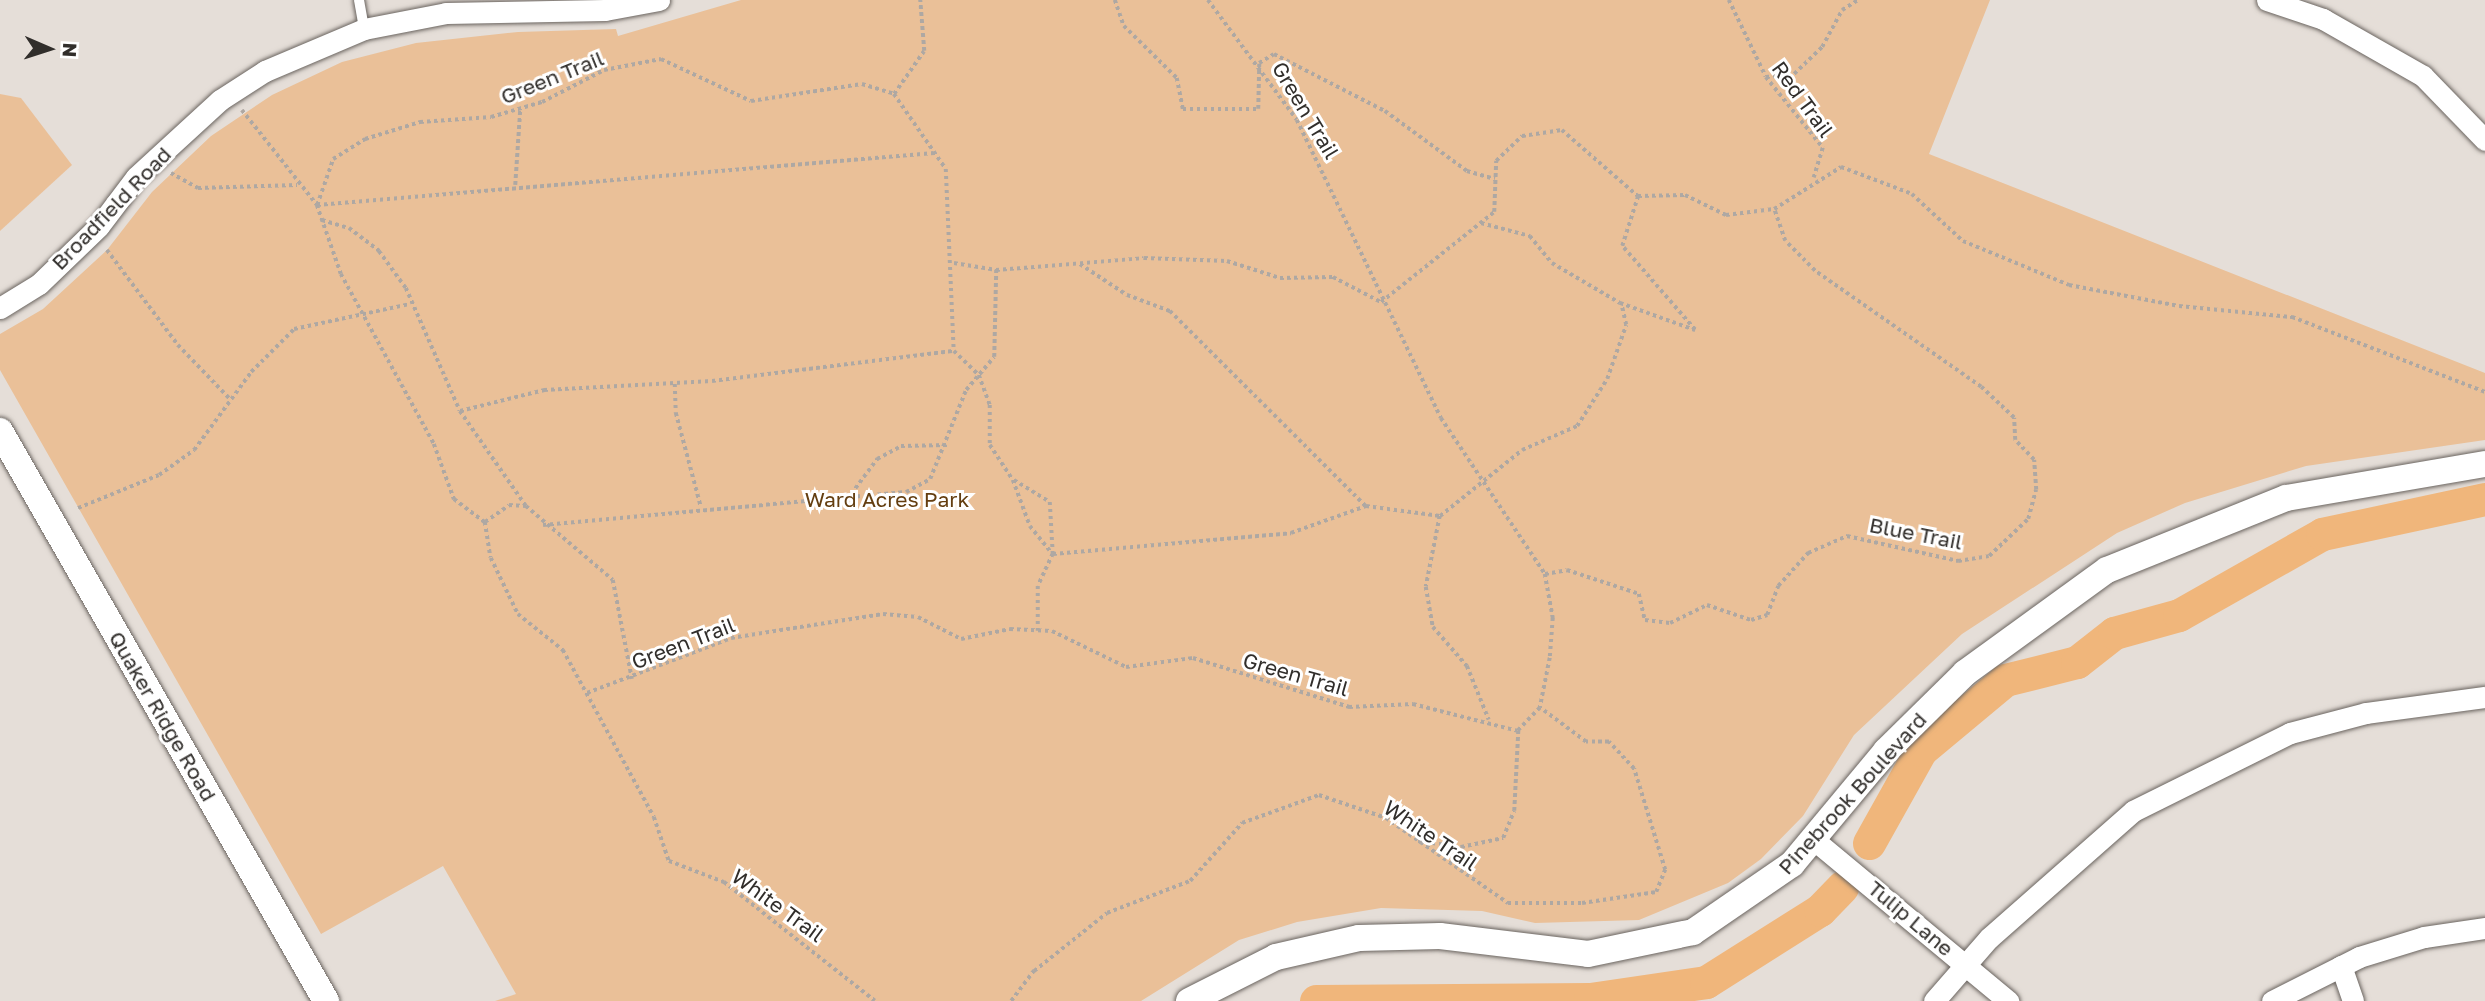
<!DOCTYPE html>
<html>
<head>
<meta charset="utf-8">
<style>
  body { margin:0 }
  #map { position:relative; width:2485px; height:1001px; overflow:hidden; background:#e5ded8; font-family:"Golos Text",sans-serif }
  div>[style] { position:absolute }
  [style*='--x'] { left:calc(var(--x)*1px); top:calc(var(--y)*1px); width:calc(var(--w)*1px); rotate:calc(var(--a)*1deg) }
  .green>* { inset:0; background:#eac098 }
  .river>* { height:33px; margin:-16.5px; padding:0 16.5px; transform-origin:16.5px; border-radius:16.5px; background:#f0b67b }
  .path>* { height:3.5px; margin-top:-1.75px; transform-origin:0; background:repeating-linear-gradient(90deg,#aea8a3 0 3.5px,transparent 0 7px) }
  .roads { filter:drop-shadow(0 0 2px #6a645f) drop-shadow(0 0 2px #6a645f) }
  .service>* { height:10px; margin:-5px; padding:0 5px; transform-origin:5px; border-radius:5px; background:#fff }
  .minor>* { height:21px; margin:-10.5px; padding:0 10.5px; transform-origin:10.5px; border-radius:10.5px; background:#fff }
  .tertiary>* { height:26px; margin:-13px; padding:0 13px; transform-origin:13px; border-radius:13px; background:#fff }
  span { translate:-50% -50%; white-space:nowrap; text-align:center; line-height:1.15; -webkit-text-stroke:6px #fff; paint-order:stroke }
  .street-label { font-size:21px; color:#312e2b }
  .park-label { font-size:21px; color:#643e10 }
  .north { position:absolute; left:14px; top:14px; width:70px; height:70px; -webkit-text-stroke:5px #fff; paint-order:stroke; rotate:93deg; font-size:19px; font-weight:700; line-height:28px; text-align:center; color:#312e2b }
  .north::after { content:''; display:block; margin:auto; width:24px; height:32px; background:#312e2b; clip-path:polygon(50% 0,100% 100%,50% 72%,0 100%) }
</style>
</head>
<body>
<div id="map">
  <div class="green">
    <i style="clip-path:polygon(741px 0,1990px 0,1929px 154px,2485px 373px,2485px 440px,2306px 466px,2185px 503px,2117px 533px,1962px 634px,1854px 735px,1803px 816px,1761px 859px,1728px 883px,1639px 920px,1535px 923px,1482px 911px,1381px 908px,1297px 922px,1239px 940px,1141px 1001px,495px 1001px,516px 994px,443px 866px,321px 934px,0 370px,0 334px,43px 309px,107px 250px,152px 192px,211px 136px,272px 95px,342px 62px,416px 43px,518px 32px,616px 29px,618px 36px)"></i>
    <i style="clip-path:polygon(0 94px,21px 98px,72px 165px,0 231px)"></i>
  </div>
  <div class="river">
    <i style="--x:1869;--y:843;--w:107;--a:-60.8"></i>
    <i style="--x:1921;--y:750;--w:109;--a:-39.8"></i>
    <i style="--x:2005;--y:680;--w:74;--a:-14"></i>
    <i style="--x:2077;--y:662;--w:47;--a:-38.1"></i>
    <i style="--x:2114;--y:633;--w:67;--a:-15.5"></i>
    <i style="--x:2179;--y:615;--w:164;--a:-29.5"></i>
    <i style="--x:2322;--y:534;--w:167;--a:-12.1"></i>
    <i style="--x:1316;--y:1001;--w:274;--a:-0.4"></i>
    <i style="--x:1590;--y:999;--w:117;--a:-8.3"></i>
    <i style="--x:1706;--y:982;--w:135;--a:-32.3"></i>
    <i style="--x:1820;--y:910;--w:32;--a:-46"></i>
  </div>
  <div class="path">
    <i style="--x:1115;--y:0;--w:28;--a:71"></i>
    <i style="--x:1124;--y:26;--w:74;--a:44.5"></i>
    <i style="--x:1177;--y:78;--w:32;--a:79"></i>
    <i style="--x:1183;--y:109;--w:75;--a:0"></i>
    <i style="--x:1258;--y:109;--w:45;--a:-88.7"></i>
    <i style="--x:1208;--y:0;--w:149;--a:53.4"></i>
    <i style="--x:1297;--y:120;--w:331;--a:64.2"></i>
    <i style="--x:1441;--y:418;--w:187;--a:56.3"></i>
    <i style="--x:1545;--y:574;--w:45;--a:79.7"></i>
    <i style="--x:1553;--y:618;--w:40;--a:94.3"></i>
    <i style="--x:1550;--y:658;--w:51;--a:101.3"></i>
    <i style="--x:1540;--y:708;--w:32;--a:134"></i>
    <i style="--x:1729;--y:0;--w:85;--a:64.3"></i>
    <i style="--x:1766;--y:77;--w:91;--a:51.2"></i>
    <i style="--x:1823;--y:148;--w:31;--a:107"></i>
    <i style="--x:1259;--y:63;--w:17;--a:-31"></i>
    <i style="--x:1274;--y:54;--w:125;--a:27.2"></i>
    <i style="--x:1385;--y:111;--w:102;--a:36.2"></i>
    <i style="--x:1467;--y:171;--w:29;--a:16"></i>
    <i style="--x:1766;--y:77;--w:28;--a:-6"></i>
    <i style="--x:1794;--y:74;--w:39;--a:-44"></i>
    <i style="--x:1822;--y:47;--w:42;--a:-61.6"></i>
    <i style="--x:1842;--y:10;--w:19;--a:-32"></i>
    <i style="--x:894;--y:94;--w:91;--a:55.3"></i>
    <i style="--x:946;--y:169;--w:182;--a:87.5"></i>
    <i style="--x:242;--y:110;--w:121;--a:51.7"></i>
    <i style="--x:317;--y:205;--w:73;--a:70.8"></i>
    <i style="--x:341;--y:274;--w:194;--a:61.3"></i>
    <i style="--x:434;--y:444;--w:59;--a:70"></i>
    <i style="--x:454;--y:499;--w:39;--a:37"></i>
    <i style="--x:171;--y:173;--w:31;--a:29"></i>
    <i style="--x:198;--y:188;--w:99;--a:-1.7"></i>
    <i style="--x:515;--y:185;--w:76;--a:-86.2"></i>
    <i style="--x:317;--y:205;--w:49;--a:-70.8"></i>
    <i style="--x:333;--y:159;--w:38;--a:-32"></i>
    <i style="--x:365;--y:139;--w:58;--a:-17.2"></i>
    <i style="--x:420;--y:122;--w:71;--a:-4"></i>
    <i style="--x:491;--y:117;--w:53;--a:-16.4"></i>
    <i style="--x:542;--y:102;--w:70;--a:-27.3"></i>
    <i style="--x:604;--y:70;--w:58;--a:-10.9"></i>
    <i style="--x:661;--y:59;--w:99;--a:25"></i>
    <i style="--x:751;--y:101;--w:112;--a:-8.7"></i>
    <i style="--x:862;--y:84;--w:34;--a:17"></i>
    <i style="--x:894;--y:94;--w:52;--a:-55.1"></i>
    <i style="--x:924;--y:51;--w:51;--a:-94.5"></i>
    <i style="--x:317;--y:205;--w:619;--a:-4.82"></i>
    <i style="--x:322;--y:220;--w:28;--a:17"></i>
    <i style="--x:349;--y:228;--w:38;--a:37"></i>
    <i style="--x:379;--y:251;--w:46;--a:53.9"></i>
    <i style="--x:406;--y:288;--w:134;--a:66.3"></i>
    <i style="--x:460;--y:411;--w:116;--a:55.2"></i>
    <i style="--x:526;--y:506;--w:114;--a:40.4"></i>
    <i style="--x:613;--y:580;--w:101;--a:79.1"></i>
    <i style="--x:1481;--y:223;--w:51;--a:14.9"></i>
    <i style="--x:1530;--y:236;--w:35;--a:51"></i>
    <i style="--x:1552;--y:263;--w:79;--a:30.5"></i>
    <i style="--x:1620;--y:303;--w:80;--a:19.8"></i>
    <i style="--x:1695;--y:330;--w:111;--a:-131"></i>
    <i style="--x:1622;--y:246;--w:52;--a:-72.3"></i>
    <i style="--x:107;--y:250;--w:119;--a:53.2"></i>
    <i style="--x:178;--y:345;--w:75;--a:46.1"></i>
    <i style="--x:954;--y:263;--w:43;--a:9.5"></i>
    <i style="--x:1080;--y:264;--w:56;--a:33.4"></i>
    <i style="--x:1127;--y:295;--w:46;--a:20.4"></i>
    <i style="--x:1170;--y:311;--w:276;--a:44.9"></i>
    <i style="--x:1381;--y:302;--w:144;--a:-38.5"></i>
    <i style="--x:1494;--y:212;--w:51;--a:-87.8"></i>
    <i style="--x:1496;--y:161;--w:36;--a:-44"></i>
    <i style="--x:1522;--y:136;--w:40;--a:-8.5"></i>
    <i style="--x:1562;--y:130;--w:101;--a:41"></i>
    <i style="--x:1638;--y:196;--w:47;--a:-1.2"></i>
    <i style="--x:1685;--y:195;--w:46;--a:26"></i>
    <i style="--x:1726;--y:215;--w:48;--a:-7.1"></i>
    <i style="--x:1774;--y:209;--w:79;--a:-32.1"></i>
    <i style="--x:1841;--y:167;--w:76;--a:20.8"></i>
    <i style="--x:1912;--y:194;--w:69;--a:42.7"></i>
    <i style="--x:1963;--y:241;--w:115;--a:22.5"></i>
    <i style="--x:2069;--y:285;--w:112;--a:10.8"></i>
    <i style="--x:2179;--y:306;--w:114;--a:5.6"></i>
    <i style="--x:2292;--y:317;--w:207;--a:21.2"></i>
    <i style="--x:954;--y:351;--w:35;--a:44"></i>
    <i style="--x:979;--y:375;--w:32;--a:70"></i>
    <i style="--x:990;--y:405;--w:40;--a:90"></i>
    <i style="--x:990;--y:445;--w:42;--a:56.7"></i>
    <i style="--x:1013;--y:480;--w:49;--a:69.7"></i>
    <i style="--x:1030;--y:526;--w:36;--a:51"></i>
    <i style="--x:675;--y:384;--w:29;--a:88"></i>
    <i style="--x:676;--y:413;--w:97;--a:75.1"></i>
    <i style="--x:460;--y:411;--w:87;--a:-14"></i>
    <i style="--x:544;--y:390;--w:168;--a:-3.1"></i>
    <i style="--x:712;--y:381;--w:244;--a:-7.1"></i>
    <i style="--x:1014;--y:480;--w:42;--a:31.4"></i>
    <i style="--x:1050;--y:502;--w:52;--a:86.7"></i>
    <i style="--x:1053;--y:554;--w:35;--a:115"></i>
    <i style="--x:1038;--y:586;--w:45;--a:90"></i>
    <i style="--x:851;--y:494;--w:44;--a:-53.4"></i>
    <i style="--x:877;--y:459;--w:27;--a:-28"></i>
    <i style="--x:901;--y:446;--w:46;--a:-1.2"></i>
    <i style="--x:1366;--y:506;--w:75;--a:7.7"></i>
    <i style="--x:1440;--y:516;--w:105;--a:-38.8"></i>
    <i style="--x:1522;--y:450;--w:60;--a:-23.6"></i>
    <i style="--x:1577;--y:426;--w:56;--a:-57.4"></i>
    <i style="--x:1607;--y:379;--w:57;--a:-70.6"></i>
    <i style="--x:1626;--y:325;--w:22;--a:-103"></i>
    <i style="--x:78;--y:508;--w:87;--a:-22.2"></i>
    <i style="--x:159;--y:475;--w:43;--a:-35.5"></i>
    <i style="--x:194;--y:450;--w:97;--a:-53.8"></i>
    <i style="--x:251;--y:372;--w:61;--a:-45"></i>
    <i style="--x:294;--y:329;--w:119;--a:-12.2"></i>
    <i style="--x:1440;--y:516;--w:72;--a:101.2"></i>
    <i style="--x:1426;--y:587;--w:41;--a:80.1"></i>
    <i style="--x:1433;--y:627;--w:52;--a:48.9"></i>
    <i style="--x:1467;--y:666;--w:58;--a:67.8"></i>
    <i style="--x:485;--y:522;--w:36;--a:81"></i>
    <i style="--x:491;--y:558;--w:62;--a:64.3"></i>
    <i style="--x:518;--y:614;--w:58;--a:38.7"></i>
    <i style="--x:563;--y:650;--w:190;--a:61.4"></i>
    <i style="--x:654;--y:817;--w:46;--a:71.2"></i>
    <i style="--x:669;--y:861;--w:59;--a:20.9"></i>
    <i style="--x:724;--y:882;--w:192;--a:38.2"></i>
    <i style="--x:485;--y:522;--w:29;--a:-35"></i>
    <i style="--x:509;--y:505;--w:17;--a:3"></i>
    <i style="--x:543;--y:525;--w:364;--a:-5.2"></i>
    <i style="--x:906;--y:492;--w:27;--a:-28"></i>
    <i style="--x:930;--y:479;--w:96;--a:-68"></i>
    <i style="--x:966;--y:390;--w:43;--a:-49.7"></i>
    <i style="--x:994;--y:357;--w:87;--a:-88.7"></i>
    <i style="--x:996;--y:270;--w:148;--a:-4.6"></i>
    <i style="--x:1144;--y:258;--w:83;--a:2.1"></i>
    <i style="--x:1227;--y:261;--w:56;--a:17.8"></i>
    <i style="--x:1280;--y:278;--w:53;--a:-1.1"></i>
    <i style="--x:1333;--y:277;--w:54;--a:27.5"></i>
    <i style="--x:1053;--y:554;--w:239;--a:-5"></i>
    <i style="--x:1291;--y:533;--w:80;--a:-19.8"></i>
    <i style="--x:1545;--y:574;--w:22;--a:-10"></i>
    <i style="--x:1567;--y:570;--w:76;--a:18.4"></i>
    <i style="--x:1639;--y:594;--w:27;--a:77"></i>
    <i style="--x:1645;--y:620;--w:25;--a:7"></i>
    <i style="--x:1670;--y:623;--w:41;--a:-25.9"></i>
    <i style="--x:1707;--y:605;--w:46;--a:18.8"></i>
    <i style="--x:1751;--y:620;--w:17;--a:-17"></i>
    <i style="--x:1767;--y:615;--w:31;--a:-69"></i>
    <i style="--x:1778;--y:586;--w:45;--a:-47.7"></i>
    <i style="--x:1808;--y:553;--w:43;--a:-23.6"></i>
    <i style="--x:1847;--y:536;--w:114;--a:12.7"></i>
    <i style="--x:1958;--y:561;--w:31;--a:-9"></i>
    <i style="--x:1989;--y:556;--w:54;--a:-43.5"></i>
    <i style="--x:2028;--y:519;--w:30;--a:-75"></i>
    <i style="--x:2036;--y:490;--w:30;--a:-94"></i>
    <i style="--x:2034;--y:460;--w:28;--a:-134"></i>
    <i style="--x:2015;--y:440;--w:22;--a:-93"></i>
    <i style="--x:2014;--y:418;--w:45;--a:-136.8"></i>
    <i style="--x:1981;--y:387;--w:203;--a:-145.1"></i>
    <i style="--x:1815;--y:271;--w:42;--a:-135"></i>
    <i style="--x:1785;--y:241;--w:34;--a:-109"></i>
    <i style="--x:587;--y:693;--w:154;--a:-20.9"></i>
    <i style="--x:731;--y:638;--w:154;--a:-9"></i>
    <i style="--x:883;--y:614;--w:35;--a:5"></i>
    <i style="--x:918;--y:617;--w:48;--a:27.1"></i>
    <i style="--x:961;--y:639;--w:50;--a:-11.5"></i>
    <i style="--x:1010;--y:629;--w:42;--a:2.7"></i>
    <i style="--x:1052;--y:631;--w:82;--a:25.9"></i>
    <i style="--x:1126;--y:667;--w:68;--a:-7.7"></i>
    <i style="--x:1193;--y:658;--w:164;--a:17.4"></i>
    <i style="--x:1349;--y:707;--w:64;--a:-2.7"></i>
    <i style="--x:1413;--y:704;--w:108;--a:14.4"></i>
    <i style="--x:1418;--y:841;--w:43;--a:7.9"></i>
    <i style="--x:1461;--y:847;--w:43;--a:-12.1"></i>
    <i style="--x:1503;--y:838;--w:29;--a:-68"></i>
    <i style="--x:1514;--y:811;--w:80;--a:-87.1"></i>
    <i style="--x:1011;--y:1001;--w:38;--a:-53"></i>
    <i style="--x:1034;--y:971;--w:93;--a:-38.5"></i>
    <i style="--x:1107;--y:913;--w:89;--a:-21.1"></i>
    <i style="--x:1190;--y:881;--w:78;--a:-48.1"></i>
    <i style="--x:1242;--y:823;--w:82;--a:-20"></i>
    <i style="--x:1319;--y:795;--w:71;--a:18.9"></i>
    <i style="--x:1386;--y:818;--w:149;--a:34.9"></i>
    <i style="--x:1508;--y:903;--w:74;--a:0"></i>
    <i style="--x:1582;--y:903;--w:75;--a:-8.5"></i>
    <i style="--x:1656;--y:892;--w:24;--a:-68"></i>
    <i style="--x:1665;--y:870;--w:106;--a:-107.1"></i>
    <i style="--x:1634;--y:769;--w:37;--a:-133"></i>
    <i style="--x:1609;--y:742;--w:23;--a:180"></i>
    <i style="--x:1586;--y:742;--w:57;--a:-143.5"></i>
  </div>
  <div class="roads">
    <div class="service">
      <i style="--x:359;--y:0;--w:29;--a:80"></i>
    </div>
    <div class="minor">
      <i style="--x:2267;--y:0;--w:59;--a:18.7"></i>
      <i style="--x:2323;--y:19;--w:115;--a:29.7"></i>
      <i style="--x:2423;--y:76;--w:89;--a:45.9"></i>
      <i style="--x:0;--y:308;--w:46;--a:-31.6"></i>
      <i style="--x:39;--y:284;--w:83;--a:-44"></i>
      <i style="--x:99;--y:226;--w:61;--a:-52.9"></i>
      <i style="--x:136;--y:177;--w:114;--a:-42.5"></i>
      <i style="--x:220;--y:100;--w:54;--a:-32.8"></i>
      <i style="--x:265;--y:71;--w:108;--a:-23"></i>
      <i style="--x:364;--y:29;--w:84;--a:-11"></i>
      <i style="--x:446;--y:13;--w:159;--a:-1.1"></i>
      <i style="--x:605;--y:10;--w:55;--a:-10.5"></i>
      <i style="--x:1813;--y:839;--w:254;--a:39.7"></i>
      <i style="--x:2341;--y:966;--w:37;--a:71"></i>
      <i style="--x:1934;--y:1001;--w:84;--a:-48.9"></i>
      <i style="--x:1989;--y:938;--w:192;--a:-41.4"></i>
      <i style="--x:2133;--y:811;--w:175;--a:-26.4"></i>
      <i style="--x:2290;--y:733;--w:79;--a:-14.7"></i>
      <i style="--x:2366;--y:713;--w:120;--a:-7.7"></i>
      <i style="--x:2272;--y:1001;--w:97;--a:-26.8"></i>
      <i style="--x:2359;--y:957;--w:68;--a:-17.1"></i>
      <i style="--x:2424;--y:937;--w:62;--a:-8.4"></i>
    </div>
    <div class="tertiary">
      <i style="--x:0;--y:431;--w:657;--a:60.23"></i>
      <i style="--x:1189;--y:1001;--w:97;--a:-26.8"></i>
      <i style="--x:1276;--y:957;--w:85;--a:-12.9"></i>
      <i style="--x:1359;--y:938;--w:81;--a:-1.4"></i>
      <i style="--x:1440;--y:936;--w:149;--a:6.9"></i>
      <i style="--x:1588;--y:954;--w:107;--a:-11.8"></i>
      <i style="--x:1693;--y:932;--w:120;--a:-34.5"></i>
      <i style="--x:1792;--y:864;--w:147;--a:-50.2"></i>
      <i style="--x:1886;--y:751;--w:111;--a:-44.6"></i>
      <i style="--x:1965;--y:673;--w:175;--a:-36"></i>
      <i style="--x:2107;--y:570;--w:193;--a:-21.9"></i>
      <i style="--x:2286;--y:498;--w:202;--a:-9.7"></i>
    </div>
  </div>
  <div class="street-label">
    <span style="left:552px;top:77px;rotate:-22deg">Green Trail</span>
    <span style="left:1803px;top:99px;rotate:54deg">Red Trail</span>
    <span style="left:1306px;top:110px;rotate:59deg">Green Trail</span>
    <span style="left:111px;top:208px;rotate:-46deg">Broadfield Road</span>
    <span style="left:1916px;top:533px;rotate:11deg">Blue Trail</span>
    <span style="left:683px;top:643px;rotate:-21deg">Green Trail</span>
    <span style="left:1296px;top:674px;rotate:16deg">Green Trail</span>
    <span style="left:163px;top:716px;rotate:60deg">Quaker Ridge Road</span>
    <span style="left:1852px;top:793px;rotate:-48deg">Pinebrook Boulevard</span>
    <span style="left:1431px;top:835px;rotate:34deg">White Trail</span>
    <span style="left:778px;top:905px;rotate:36deg">White Trail</span>
    <span style="left:1911px;top:918px;rotate:40deg">Tulip Lane</span>
  </div>
  <div class="park-label">
    <span style="left:887px;top:499px">Ward Acres Park</span>
  </div>
  <div class="north">N</div>
</div>
</body>
</html>
